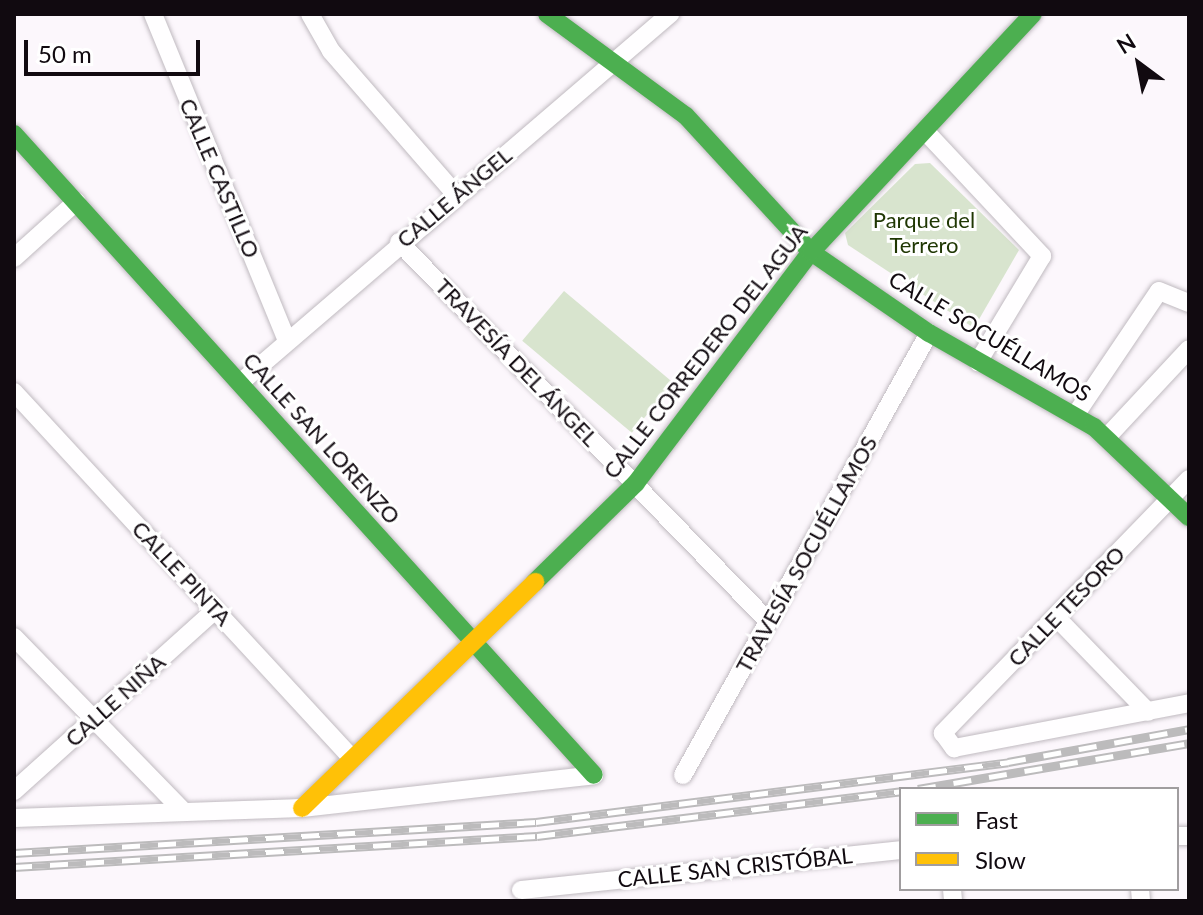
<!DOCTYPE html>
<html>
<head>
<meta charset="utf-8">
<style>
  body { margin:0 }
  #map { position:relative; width:1203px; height:915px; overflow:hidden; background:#fcf7fc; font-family:Lato,sans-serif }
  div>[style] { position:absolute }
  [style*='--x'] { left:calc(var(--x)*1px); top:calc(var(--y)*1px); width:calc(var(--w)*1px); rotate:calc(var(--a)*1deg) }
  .green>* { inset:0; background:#d8e4ce; transform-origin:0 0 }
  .roads { filter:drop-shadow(0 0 2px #c0bac0) drop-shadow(0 0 2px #c0bac0) }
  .street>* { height:18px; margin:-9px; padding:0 9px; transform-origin:9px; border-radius:9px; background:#fffeff }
  .fast>* { height:18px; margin:-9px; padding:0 9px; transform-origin:9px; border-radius:9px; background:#4caf50 }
  .slow>* { height:18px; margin:-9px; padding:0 9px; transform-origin:9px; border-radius:9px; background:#ffc107 }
  .rail>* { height:9px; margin-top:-4.5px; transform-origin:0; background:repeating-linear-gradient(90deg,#fff 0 18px,#bcbbbc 0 36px); box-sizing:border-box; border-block:2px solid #bcbbbc }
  span { translate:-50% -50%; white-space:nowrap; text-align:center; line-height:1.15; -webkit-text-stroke:6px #fff; paint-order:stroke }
  .street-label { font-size:22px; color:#110a10 }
  .park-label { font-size:22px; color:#1f3703 }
  .frame { position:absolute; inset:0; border:16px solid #110a10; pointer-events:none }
  .legend { position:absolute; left:899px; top:787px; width:280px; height:104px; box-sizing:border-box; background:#fff; border:2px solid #a09d9f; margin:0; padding:10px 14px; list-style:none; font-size:24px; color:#110a10 }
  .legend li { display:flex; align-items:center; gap:16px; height:40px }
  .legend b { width:40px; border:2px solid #a09d9f }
  .north { position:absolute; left:1099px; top:24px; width:80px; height:80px; -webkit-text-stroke:6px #fff; paint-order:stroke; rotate:328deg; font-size:22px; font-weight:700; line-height:32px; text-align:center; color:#110a10 }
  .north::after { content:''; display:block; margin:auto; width:28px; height:36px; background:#110a10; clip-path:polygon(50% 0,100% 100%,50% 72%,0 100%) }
  .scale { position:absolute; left:24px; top:40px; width:176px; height:36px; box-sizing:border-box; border:4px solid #110a10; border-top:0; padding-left:10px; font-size:24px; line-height:28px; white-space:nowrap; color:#110a10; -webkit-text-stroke:6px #fff; paint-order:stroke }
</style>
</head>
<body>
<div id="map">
  <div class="green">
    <i style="clip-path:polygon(930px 163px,1019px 250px,974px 328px,848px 245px,845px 233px,915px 164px)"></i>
    <i style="left:564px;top:291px;width:143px;height:65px;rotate:40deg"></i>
  </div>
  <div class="roads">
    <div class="street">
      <i style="--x:153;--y:14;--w:353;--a:67.7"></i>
      <i style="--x:310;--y:14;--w:43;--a:60.4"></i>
      <i style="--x:331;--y:51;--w:191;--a:49"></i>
      <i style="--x:926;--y:132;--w:170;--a:46.9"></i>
      <i style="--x:1042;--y:256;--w:124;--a:121.1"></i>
      <i style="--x:399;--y:242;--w:529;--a:45.77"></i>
      <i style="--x:14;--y:258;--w:84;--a:-42.1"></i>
      <i style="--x:240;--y:383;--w:567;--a:-40.63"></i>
      <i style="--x:14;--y:392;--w:494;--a:47.3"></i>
      <i style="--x:1076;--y:414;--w:148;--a:-56"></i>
      <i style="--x:1159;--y:291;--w:32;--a:22"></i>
      <i style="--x:1107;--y:437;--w:120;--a:-47"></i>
      <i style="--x:1189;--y:479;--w:354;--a:134.1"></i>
      <i style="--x:943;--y:733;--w:19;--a:54"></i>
      <i style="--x:954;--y:748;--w:239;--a:-10.8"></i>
      <i style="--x:1056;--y:617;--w:132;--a:45.9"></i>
      <i style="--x:14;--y:637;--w:244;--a:45.8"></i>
      <i style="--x:683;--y:775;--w:506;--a:-60.9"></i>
      <i style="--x:14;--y:791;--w:270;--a:-42"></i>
      <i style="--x:14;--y:818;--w:288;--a:-2"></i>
      <i style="--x:302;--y:808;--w:294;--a:-6.4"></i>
      <i style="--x:1177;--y:836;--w:12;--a:0"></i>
      <i style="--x:952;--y:889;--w:12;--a:85"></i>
      <i style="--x:1140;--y:889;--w:12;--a:85"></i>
      <i style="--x:521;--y:890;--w:382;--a:-6"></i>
    </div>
    <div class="fast">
      <i style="--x:547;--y:14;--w:172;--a:36.3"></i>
      <i style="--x:686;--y:116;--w:185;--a:47.4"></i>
      <i style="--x:811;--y:252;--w:143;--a:34.5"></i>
      <i style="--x:929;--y:333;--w:190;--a:29.7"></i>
      <i style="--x:1094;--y:427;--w:131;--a:43.5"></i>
      <i style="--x:14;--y:134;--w:864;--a:47.86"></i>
      <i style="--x:535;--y:582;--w:141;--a:-44.4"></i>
      <i style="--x:636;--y:483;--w:290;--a:-52.9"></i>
      <i style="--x:811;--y:252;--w:325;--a:-47"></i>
    </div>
    <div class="slow">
      <i style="--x:302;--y:808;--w:325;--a:-44.1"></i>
    </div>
  </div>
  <div class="rail">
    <i style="--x:918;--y:789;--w:275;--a:-9.6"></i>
    <i style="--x:14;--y:853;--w:523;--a:-3.4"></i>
    <i style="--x:536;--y:822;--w:476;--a:-7.2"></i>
    <i style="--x:1008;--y:762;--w:184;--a:-10.3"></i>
    <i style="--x:14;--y:867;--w:524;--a:-3.39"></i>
    <i style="--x:537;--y:836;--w:367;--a:-7"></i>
  </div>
  <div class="street-label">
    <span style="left:220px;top:178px;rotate:67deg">CALLE CASTILLO</span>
    <span style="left:454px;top:197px;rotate:-40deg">CALLE ÁNGEL</span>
    <span style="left:990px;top:336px;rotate:31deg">CALLE SOCUÉLLAMOS</span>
    <span style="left:705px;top:351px;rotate:-52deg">CALLE CORREDERO DEL AGUA</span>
    <span style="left:517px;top:362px;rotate:46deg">TRAVESÍA DEL ÁNGEL</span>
    <span style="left:322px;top:438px;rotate:48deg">CALLE SAN LORENZO</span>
    <span style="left:806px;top:554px;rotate:-61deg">TRAVESÍA SOCUÉLLAMOS</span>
    <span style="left:182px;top:573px;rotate:47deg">CALLE PINTA</span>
    <span style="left:1066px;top:606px;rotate:-46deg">CALLE TESORO</span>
    <span style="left:115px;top:700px;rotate:-42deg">CALLE NIÑA</span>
    <span style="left:735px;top:867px;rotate:-6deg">CALLE SAN CRISTÓBAL</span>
  </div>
  <div class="park-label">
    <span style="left:924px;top:232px">Parque del<br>Terrero</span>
  </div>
  <div class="frame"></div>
  <ul class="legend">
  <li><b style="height:10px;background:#4caf50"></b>Fast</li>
  <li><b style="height:10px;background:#ffc107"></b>Slow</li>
  </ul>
  <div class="north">N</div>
  <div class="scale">50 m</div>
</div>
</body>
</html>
